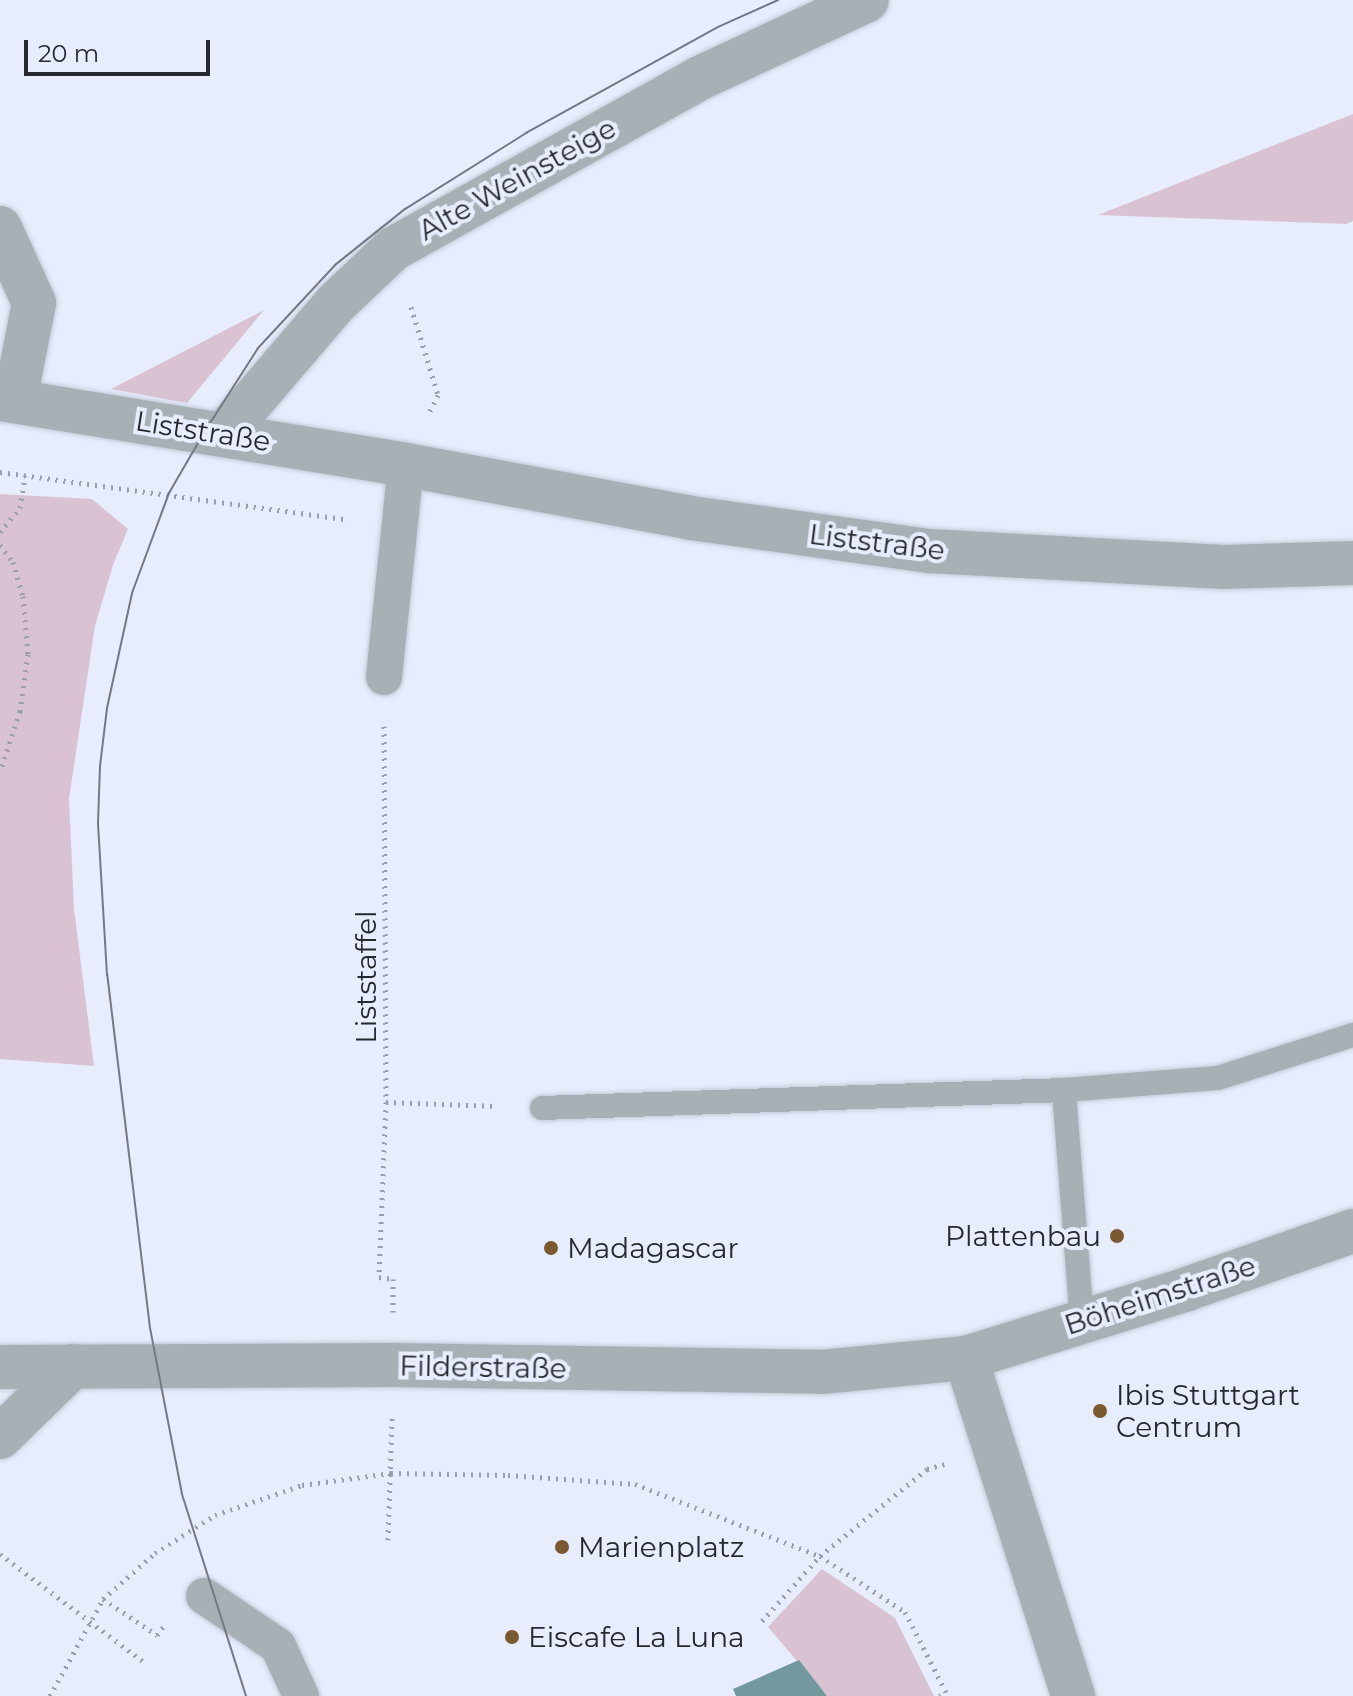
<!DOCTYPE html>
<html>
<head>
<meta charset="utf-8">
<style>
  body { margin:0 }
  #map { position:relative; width:1353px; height:1696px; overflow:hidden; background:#e8edfd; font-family:Montserrat,sans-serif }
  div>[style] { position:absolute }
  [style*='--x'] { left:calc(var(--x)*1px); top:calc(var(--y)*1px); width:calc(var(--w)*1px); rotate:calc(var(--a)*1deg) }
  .green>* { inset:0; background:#d9c3d3 }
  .water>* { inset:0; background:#73999f }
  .path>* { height:5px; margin-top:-2.5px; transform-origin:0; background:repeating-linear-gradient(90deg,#9b9fac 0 2px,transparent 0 8px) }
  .roads { filter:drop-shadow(0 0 2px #c5cad8) drop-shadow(0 0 2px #c5cad8) }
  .service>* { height:24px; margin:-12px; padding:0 12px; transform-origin:12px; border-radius:12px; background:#a8b0b6 }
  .pedestrian>* { height:36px; margin:-18px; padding:0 18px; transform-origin:18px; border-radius:18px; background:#a8b0b6 }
  .minor>* { height:44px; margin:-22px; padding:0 22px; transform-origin:22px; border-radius:22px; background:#a8b0b6 }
  .tertiary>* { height:44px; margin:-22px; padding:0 22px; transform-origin:22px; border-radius:22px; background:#a8b0b6 }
  .tram>* { height:2px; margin:-1px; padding:0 1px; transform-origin:1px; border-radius:1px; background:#757884 }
  .dots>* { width:22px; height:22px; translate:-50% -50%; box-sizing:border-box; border:4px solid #e8edfd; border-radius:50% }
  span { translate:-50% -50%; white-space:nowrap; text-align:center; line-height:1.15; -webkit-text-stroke:8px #e8edfd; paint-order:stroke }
  .street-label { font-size:28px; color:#262830 }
  .poi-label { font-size:28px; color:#262830 }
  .right { translate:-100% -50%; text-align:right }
  .left { translate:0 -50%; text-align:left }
  .scale { position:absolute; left:24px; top:40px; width:186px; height:36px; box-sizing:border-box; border:4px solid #262830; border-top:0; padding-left:10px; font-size:24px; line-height:28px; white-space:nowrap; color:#262830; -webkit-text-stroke:6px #e8edfd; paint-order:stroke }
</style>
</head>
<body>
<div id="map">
  <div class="green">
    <i style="clip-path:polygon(1353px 114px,1353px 221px,1346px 224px,1098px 215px)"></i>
    <i style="clip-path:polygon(264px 310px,187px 403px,111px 389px)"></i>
    <i style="clip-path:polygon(0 494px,92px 499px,128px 529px,113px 565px,95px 626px,69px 799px,74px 909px,94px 1066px,0 1059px)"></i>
    <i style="clip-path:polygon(822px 1569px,895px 1618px,934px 1696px,827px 1696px,768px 1627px)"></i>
  </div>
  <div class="water">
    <i style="clip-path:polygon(799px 1660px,827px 1696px,736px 1696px,733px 1689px)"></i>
  </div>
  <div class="path">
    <i style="--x:411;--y:307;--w:92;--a:72.9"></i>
    <i style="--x:438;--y:395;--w:22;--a:117"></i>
    <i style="--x:0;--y:472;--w:352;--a:7.8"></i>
    <i style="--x:0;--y:532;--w:31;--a:-50"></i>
    <i style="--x:20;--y:508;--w:33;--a:-81"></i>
    <i style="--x:0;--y:545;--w:21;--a:53"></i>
    <i style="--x:13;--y:562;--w:35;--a:74"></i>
    <i style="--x:23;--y:596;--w:58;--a:85.1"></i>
    <i style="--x:28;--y:654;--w:58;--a:98"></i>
    <i style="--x:20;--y:711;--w:64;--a:108.2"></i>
    <i style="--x:384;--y:726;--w:376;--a:89.7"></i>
    <i style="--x:386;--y:1102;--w:175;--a:92.3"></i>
    <i style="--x:379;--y:1277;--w:14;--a:8"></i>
    <i style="--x:393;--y:1279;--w:33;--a:90"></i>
    <i style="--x:386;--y:1102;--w:111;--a:2.1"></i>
    <i style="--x:388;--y:1540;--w:122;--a:-88.1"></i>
    <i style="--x:0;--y:1554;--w:180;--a:36.9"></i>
    <i style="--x:103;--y:1599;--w:65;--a:33.7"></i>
    <i style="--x:157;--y:1635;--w:11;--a:-52"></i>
    <i style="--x:762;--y:1621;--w:87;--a:-48.3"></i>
    <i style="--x:820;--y:1556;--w:138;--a:-39.1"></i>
    <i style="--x:927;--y:1469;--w:18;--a:-16"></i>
    <i style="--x:50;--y:1696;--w:111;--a:-61.3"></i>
    <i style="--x:103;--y:1599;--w:69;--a:-41.5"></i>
    <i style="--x:155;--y:1553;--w:71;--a:-32.3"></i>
    <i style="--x:215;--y:1515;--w:92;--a:-19"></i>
    <i style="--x:302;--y:1485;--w:90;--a:-7.7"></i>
    <i style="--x:391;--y:1473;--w:117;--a:1"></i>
    <i style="--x:508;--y:1475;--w:127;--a:4.1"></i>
    <i style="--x:635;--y:1484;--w:199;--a:21.3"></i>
    <i style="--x:820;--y:1556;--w:102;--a:33.4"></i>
    <i style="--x:905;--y:1612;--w:94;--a:62.9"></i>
    <i style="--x:939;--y:1696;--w:8;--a:-23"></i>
  </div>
  <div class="roads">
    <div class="service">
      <i style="--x:542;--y:1108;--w:522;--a:-1.97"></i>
      <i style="--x:1082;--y:1321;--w:232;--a:-94.5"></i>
      <i style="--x:1064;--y:1090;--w:154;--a:-4.5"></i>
      <i style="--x:1218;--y:1078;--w:142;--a:-17.7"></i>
    </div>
    <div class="pedestrian">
      <i style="--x:384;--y:677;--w:213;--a:-84.1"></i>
      <i style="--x:204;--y:1596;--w:89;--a:34"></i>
      <i style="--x:278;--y:1646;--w:55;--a:65.3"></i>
    </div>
    <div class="minor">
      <i style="--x:0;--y:228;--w:82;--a:65.6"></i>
      <i style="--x:34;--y:303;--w:99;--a:101.1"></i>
      <i style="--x:0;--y:399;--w:411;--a:9.2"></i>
      <i style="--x:406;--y:465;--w:290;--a:10.5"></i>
      <i style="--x:691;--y:518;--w:240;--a:7.9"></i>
      <i style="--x:929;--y:551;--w:295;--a:3.1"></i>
      <i style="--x:1224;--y:567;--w:129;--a:-1.8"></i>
      <i style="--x:224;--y:434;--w:171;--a:-49.5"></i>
      <i style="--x:335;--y:304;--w:80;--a:-43.5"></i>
      <i style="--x:393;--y:249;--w:351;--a:-29.1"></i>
      <i style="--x:700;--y:78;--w:184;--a:-25"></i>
    </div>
    <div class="tertiary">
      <i style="--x:966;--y:1358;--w:355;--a:72.4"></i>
      <i style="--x:0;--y:1367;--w:393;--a:-0.3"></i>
      <i style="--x:393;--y:1365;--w:429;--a:0.9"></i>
      <i style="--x:822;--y:1372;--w:145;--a:-5.6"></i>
      <i style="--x:966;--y:1358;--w:232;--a:-17.3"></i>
      <i style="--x:1187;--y:1289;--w:176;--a:-19.3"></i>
      <i style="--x:0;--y:1437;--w:102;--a:-44.2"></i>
    </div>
  </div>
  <div class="tram">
    <i style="--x:246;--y:1696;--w:212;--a:-107.6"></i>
    <i style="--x:182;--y:1494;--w:169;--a:-100.9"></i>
    <i style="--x:150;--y:1328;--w:356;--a:-96.9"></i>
    <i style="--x:107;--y:975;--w:152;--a:-93.4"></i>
    <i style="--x:98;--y:823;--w:57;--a:-88"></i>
    <i style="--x:100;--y:766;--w:58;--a:-83.1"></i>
    <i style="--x:107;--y:708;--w:118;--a:-77.7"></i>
    <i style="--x:132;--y:593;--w:107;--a:-69.7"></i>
    <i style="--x:169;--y:493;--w:72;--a:-59.9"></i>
    <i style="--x:205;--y:431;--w:98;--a:-57.4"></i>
    <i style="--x:258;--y:348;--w:113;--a:-47.1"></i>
    <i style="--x:335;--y:265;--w:90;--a:-38.7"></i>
    <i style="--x:405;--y:209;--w:143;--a:-32.1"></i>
    <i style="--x:526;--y:133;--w:219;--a:-28.9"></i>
    <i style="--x:718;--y:27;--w:66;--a:-24.2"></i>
  </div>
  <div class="dots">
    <i style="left:1117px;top:1236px;background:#7b5930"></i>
    <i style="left:551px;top:1248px;background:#7b5930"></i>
    <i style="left:1100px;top:1411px;background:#7b5930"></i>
    <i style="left:562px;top:1547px;background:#7b5930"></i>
    <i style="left:512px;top:1637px;background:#7b5930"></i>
  </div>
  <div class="street-label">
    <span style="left:517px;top:179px;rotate:-29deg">Alte Weinsteige</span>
    <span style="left:203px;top:431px;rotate:9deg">Liststraße</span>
    <span style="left:877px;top:542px;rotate:7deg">Liststraße</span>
    <span style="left:366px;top:977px;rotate:-90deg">Liststaffel</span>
    <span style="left:1160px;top:1295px;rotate:-18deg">Böheimstraße</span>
    <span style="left:483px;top:1367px;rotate:1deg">Filderstraße</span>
  </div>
  <div class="poi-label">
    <span class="right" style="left:1101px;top:1236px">Plattenbau</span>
    <span class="left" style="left:567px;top:1248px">Madagascar</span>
    <span class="left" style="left:1116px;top:1411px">Ibis Stuttgart<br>Centrum</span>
    <span class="left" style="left:578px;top:1547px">Marienplatz</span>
    <span class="left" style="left:528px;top:1637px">Eiscafe La Luna</span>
  </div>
  <div class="scale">20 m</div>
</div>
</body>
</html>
